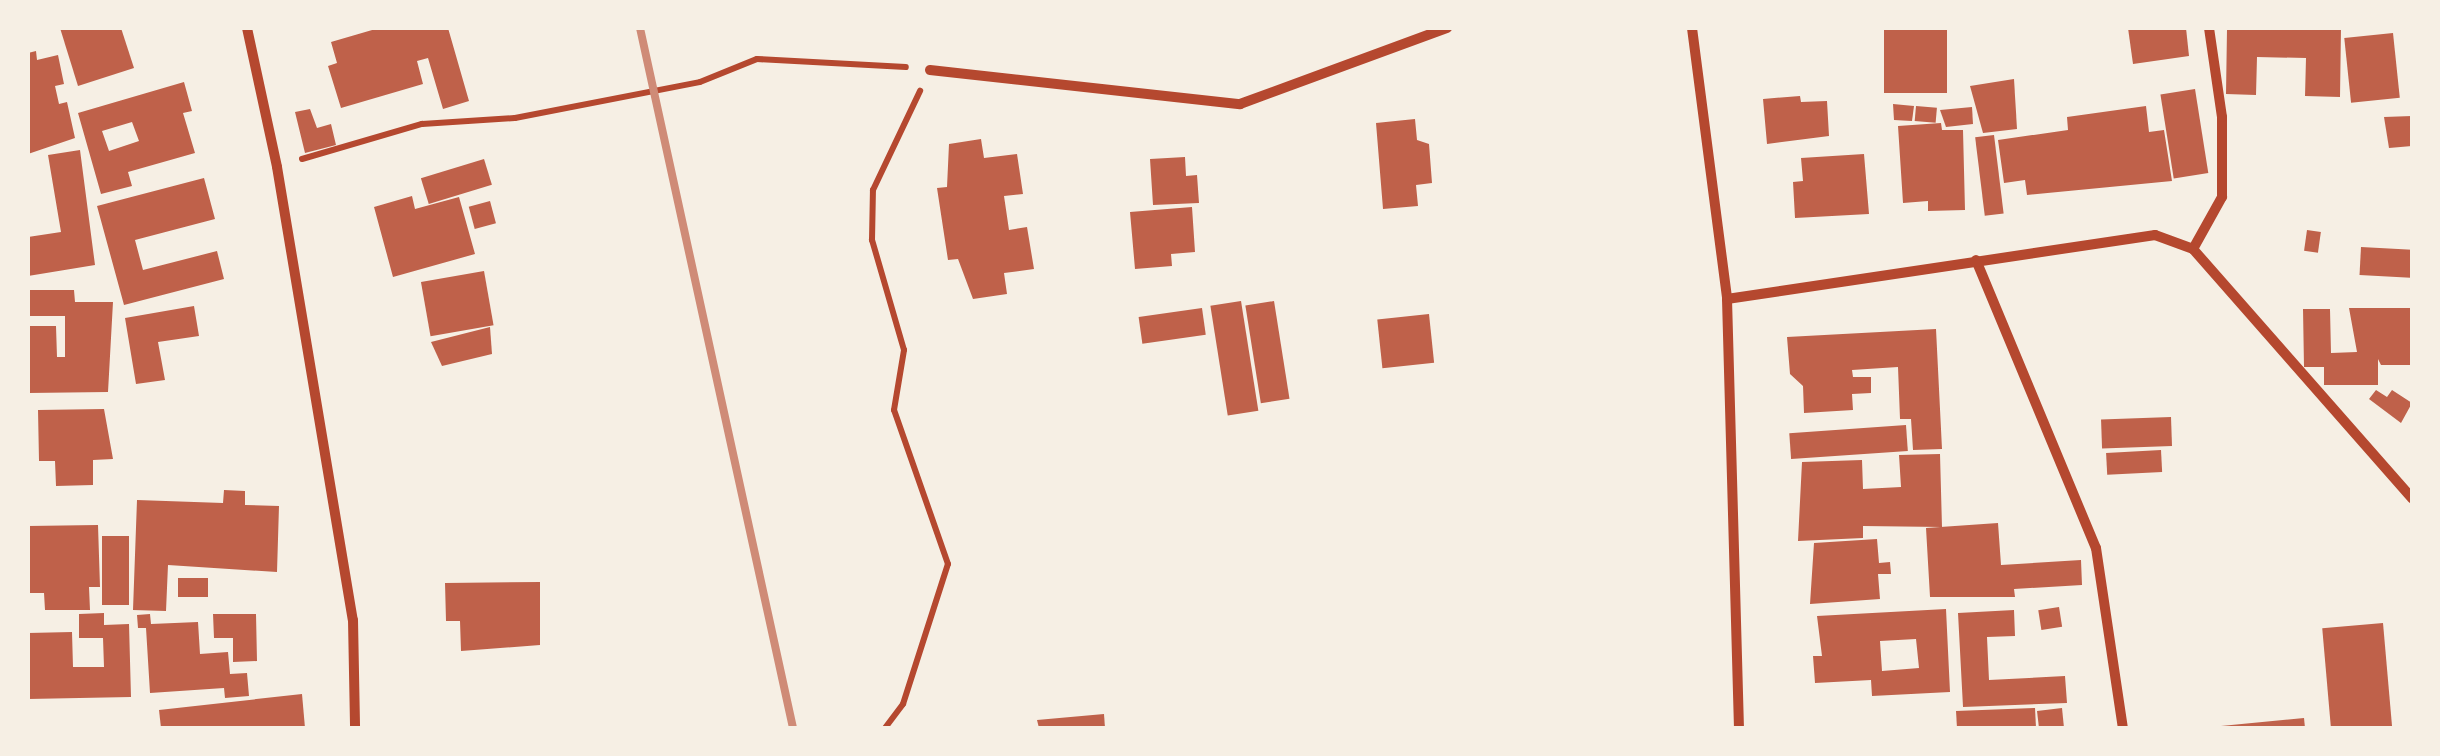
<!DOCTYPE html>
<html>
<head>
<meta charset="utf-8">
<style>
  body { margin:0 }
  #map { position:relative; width:2440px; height:756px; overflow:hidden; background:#f6efe4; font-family:"Noto Serif",serif }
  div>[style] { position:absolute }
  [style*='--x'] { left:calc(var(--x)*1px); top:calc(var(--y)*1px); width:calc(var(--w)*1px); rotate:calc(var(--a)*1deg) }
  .building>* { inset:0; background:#bf614a; transform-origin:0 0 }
  .path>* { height:6px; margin:-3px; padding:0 3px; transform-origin:3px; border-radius:3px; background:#b5482f }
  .minor>* { height:10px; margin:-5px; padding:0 5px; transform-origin:5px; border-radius:5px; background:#b5482f }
  .rail>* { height:8px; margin:-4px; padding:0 4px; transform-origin:4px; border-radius:4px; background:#cf8b77 }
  span { translate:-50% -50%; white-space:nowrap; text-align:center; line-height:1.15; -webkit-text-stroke:8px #f6efe4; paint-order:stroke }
  .frame { position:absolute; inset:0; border:30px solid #f6efe4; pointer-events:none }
</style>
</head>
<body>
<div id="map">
  <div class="building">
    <i style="clip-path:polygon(60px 28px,121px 28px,134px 68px,78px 86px)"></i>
    <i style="clip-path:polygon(379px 28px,448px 28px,469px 101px,443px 109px,428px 58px,417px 61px,423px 84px,341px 108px,328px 66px,337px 63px,331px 42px)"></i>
    <i style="left:1884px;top:28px;width:63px;height:65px"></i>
    <i style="clip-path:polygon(2128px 28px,2186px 28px,2189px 56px,2133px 64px)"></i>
    <i style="clip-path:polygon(2341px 28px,2340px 97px,2305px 96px,2306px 58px,2257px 57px,2256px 95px,2226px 94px,2227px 29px)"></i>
    <i style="left:2393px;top:33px;width:65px;height:49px;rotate:84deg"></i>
    <i style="clip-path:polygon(36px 51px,37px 60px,58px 55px,64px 84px,55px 86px,59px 104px,67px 102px,75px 138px,28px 154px,28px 53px)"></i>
    <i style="clip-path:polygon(2014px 79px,2017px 129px,1983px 133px,1970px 86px)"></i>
    <i style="clip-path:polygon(evenodd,184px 82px,192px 111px,183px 113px,195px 153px,128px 172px,132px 186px,101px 194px,78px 113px,184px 82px,132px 122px,139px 141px,109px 151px,102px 131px,132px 122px)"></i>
    <i style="left:2195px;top:89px;width:85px;height:35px;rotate:81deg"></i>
    <i style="clip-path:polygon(1800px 96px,1801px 102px,1827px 101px,1829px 136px,1767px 144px,1763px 99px)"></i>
    <i style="clip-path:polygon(1893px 104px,1914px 106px,1912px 121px,1894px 120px)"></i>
    <i style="left:1916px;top:106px;width:21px;height:15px;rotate:5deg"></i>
    <i style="clip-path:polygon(2146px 106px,2149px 132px,2164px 130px,2172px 181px,2027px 195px,2025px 180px,2004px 183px,1998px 140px,2068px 130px,2067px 117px)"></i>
    <i style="clip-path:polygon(1972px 107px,1973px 124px,1946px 127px,1940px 110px)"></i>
    <i style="clip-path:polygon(310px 109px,317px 128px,331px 124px,336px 145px,305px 153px,295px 112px)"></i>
    <i style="clip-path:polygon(2412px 116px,2412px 146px,2389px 148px,2384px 117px)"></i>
    <i style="clip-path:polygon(1415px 119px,1417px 140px,1429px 144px,1432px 183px,1416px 185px,1418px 206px,1383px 209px,1376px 123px)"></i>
    <i style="clip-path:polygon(1941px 123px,1942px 130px,1963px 130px,1965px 210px,1928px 211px,1928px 201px,1903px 203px,1898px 126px)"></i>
    <i style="left:1994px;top:135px;width:79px;height:19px;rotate:83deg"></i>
    <i style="clip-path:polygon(981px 139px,984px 158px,1017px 154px,1023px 194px,1004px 196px,1009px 230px,1027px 227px,1034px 269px,1004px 273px,1007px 294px,973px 299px,958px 259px,948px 260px,937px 188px,947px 187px,949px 144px)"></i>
    <i style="clip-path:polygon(80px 150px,95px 265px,28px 276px,28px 237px,61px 232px,48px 155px)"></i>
    <i style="clip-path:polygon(1864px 154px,1869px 214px,1795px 218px,1793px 182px,1803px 181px,1801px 158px)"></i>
    <i style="clip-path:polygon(1185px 157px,1186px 176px,1197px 175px,1199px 203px,1153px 205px,1150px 159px)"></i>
    <i style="left:484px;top:159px;width:27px;height:66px;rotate:73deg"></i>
    <i style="clip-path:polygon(204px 178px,215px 219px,135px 240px,143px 270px,217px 251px,224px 279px,124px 305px,97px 206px)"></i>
    <i style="clip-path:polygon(412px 196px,415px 209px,459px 197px,475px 254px,393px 277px,374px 207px)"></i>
    <i style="left:490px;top:201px;width:23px;height:22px;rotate:75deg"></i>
    <i style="clip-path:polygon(1192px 207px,1195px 252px,1171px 254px,1172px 266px,1135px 269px,1130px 212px)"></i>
    <i style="left:2307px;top:230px;width:14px;height:21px;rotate:8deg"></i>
    <i style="left:2361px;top:247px;width:51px;height:28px;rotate:3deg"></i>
    <i style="left:484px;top:271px;width:55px;height:64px;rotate:80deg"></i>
    <i style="clip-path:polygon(28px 290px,74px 290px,75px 302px,113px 302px,108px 392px,28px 393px,28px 326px,56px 326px,57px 357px,65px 357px,65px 316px,28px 316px)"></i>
    <i style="left:1241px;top:301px;width:111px;height:31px;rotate:81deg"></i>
    <i style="left:1274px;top:301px;width:99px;height:29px;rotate:81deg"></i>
    <i style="clip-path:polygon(194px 306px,199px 336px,158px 342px,165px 380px,136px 384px,125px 318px)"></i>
    <i style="left:1202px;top:308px;width:27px;height:64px;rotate:82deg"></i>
    <i style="clip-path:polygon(2349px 308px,2412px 308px,2412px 365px,2381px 365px,2378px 359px,2378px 385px,2324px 385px,2324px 367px,2304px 367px,2303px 309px,2330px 309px,2331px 353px,2357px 352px)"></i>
    <i style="left:1429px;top:314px;width:49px;height:52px;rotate:84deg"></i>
    <i style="clip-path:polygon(490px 327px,492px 354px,442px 366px,431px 342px)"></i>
    <i style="clip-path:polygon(1936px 329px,1942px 449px,1913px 450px,1911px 419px,1900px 419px,1898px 367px,1852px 370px,1853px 377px,1871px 377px,1871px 393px,1852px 394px,1853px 410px,1804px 413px,1803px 386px,1790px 374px,1787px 337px)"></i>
    <i style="clip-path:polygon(2376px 390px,2387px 397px,2392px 390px,2412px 403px,2401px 423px,2369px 399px)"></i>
    <i style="clip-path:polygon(104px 409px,113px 459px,93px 460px,93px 485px,56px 486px,55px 461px,39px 461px,38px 410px)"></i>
    <i style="left:2171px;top:417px;width:29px;height:70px;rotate:88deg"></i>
    <i style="left:1906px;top:425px;width:26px;height:117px;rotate:86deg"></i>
    <i style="left:2161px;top:450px;width:22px;height:55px;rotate:87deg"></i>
    <i style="clip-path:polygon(1940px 454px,1942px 527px,1863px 526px,1863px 538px,1798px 541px,1802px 462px,1862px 460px,1863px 489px,1901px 487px,1899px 455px)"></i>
    <i style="clip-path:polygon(224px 490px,245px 491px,245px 505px,279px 506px,277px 572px,168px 565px,166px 611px,133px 610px,137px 500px,223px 503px)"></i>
    <i style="clip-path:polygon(1998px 523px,2001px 565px,2081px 560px,2082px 585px,2014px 589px,2015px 597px,1930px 597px,1926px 528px)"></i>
    <i style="clip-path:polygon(98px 525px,100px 587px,89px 587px,90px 610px,45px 610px,44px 593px,28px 593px,28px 526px)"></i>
    <i style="left:102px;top:536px;width:27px;height:69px"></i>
    <i style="clip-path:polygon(1877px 539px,1879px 563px,1890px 562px,1891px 574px,1878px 574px,1880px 599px,1810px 604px,1814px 543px)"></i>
    <i style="left:208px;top:578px;width:19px;height:30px;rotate:90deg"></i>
    <i style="clip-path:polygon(540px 582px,540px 645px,461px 651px,460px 621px,446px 621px,445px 583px)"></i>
    <i style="left:2059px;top:607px;width:20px;height:21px;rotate:81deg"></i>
    <i style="clip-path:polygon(evenodd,1946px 609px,1950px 692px,1872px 696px,1871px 680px,1815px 683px,1813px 656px,1822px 656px,1817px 616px,1946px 609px,1916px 639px,1919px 668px,1882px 671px,1880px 641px,1916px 639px)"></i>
    <i style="clip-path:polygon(2014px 610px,2015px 636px,1987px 637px,1989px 680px,2065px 676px,2067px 703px,1963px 707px,1958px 613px)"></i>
    <i style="clip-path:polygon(104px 613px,104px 625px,129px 624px,131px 697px,28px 699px,28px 633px,72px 632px,73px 667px,104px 667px,103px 638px,79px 638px,79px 614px)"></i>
    <i style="clip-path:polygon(150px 614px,151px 624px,198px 622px,200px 654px,228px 652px,230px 674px,247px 673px,249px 696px,225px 698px,224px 688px,150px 693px,146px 628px,138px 628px,137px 615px)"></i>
    <i style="clip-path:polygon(213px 614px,256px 614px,257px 661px,233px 662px,233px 638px,214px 638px)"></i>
    <i style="left:2383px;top:623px;width:105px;height:61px;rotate:85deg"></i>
    <i style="clip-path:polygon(302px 694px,305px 728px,161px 728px,159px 710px)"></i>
    <i style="clip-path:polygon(2035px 708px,2036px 728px,1957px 728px,1956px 711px)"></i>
    <i style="clip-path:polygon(2062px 708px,2064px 728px,2039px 728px,2037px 711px)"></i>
    <i style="clip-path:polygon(1104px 714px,1105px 728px,1039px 728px,1037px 720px)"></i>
    <i style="clip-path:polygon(2304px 718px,2305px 728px,2221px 728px,2221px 726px)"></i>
  </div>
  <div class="path">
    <i style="--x:302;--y:159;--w:125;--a:-16.3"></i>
    <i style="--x:422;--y:124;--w:93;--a:-3.7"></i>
    <i style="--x:515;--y:118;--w:188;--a:-11"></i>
    <i style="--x:700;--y:82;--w:61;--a:-22"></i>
    <i style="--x:757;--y:59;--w:149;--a:3.1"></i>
    <i style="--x:885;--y:728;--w:30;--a:-53"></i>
    <i style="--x:903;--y:704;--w:147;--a:-72.2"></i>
    <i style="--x:948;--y:564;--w:163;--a:-109.3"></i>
    <i style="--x:894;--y:410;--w:61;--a:-80.5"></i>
    <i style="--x:904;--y:350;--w:115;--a:-106.2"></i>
    <i style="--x:872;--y:240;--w:50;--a:-88.9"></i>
    <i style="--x:873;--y:190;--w:110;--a:-64.6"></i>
  </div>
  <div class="minor">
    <i style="--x:247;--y:28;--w:142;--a:77.8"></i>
    <i style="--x:277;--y:167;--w:459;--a:80.5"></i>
    <i style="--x:353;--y:620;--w:108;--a:88.9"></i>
    <i style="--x:1692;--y:28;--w:273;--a:82.6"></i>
    <i style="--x:1727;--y:299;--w:429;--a:88.4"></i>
    <i style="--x:930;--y:70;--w:312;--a:6.3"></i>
    <i style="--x:1240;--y:104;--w:221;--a:-20.2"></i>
    <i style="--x:2193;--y:249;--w:60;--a:-60.9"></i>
    <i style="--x:2222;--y:197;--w:80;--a:-90"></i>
    <i style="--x:2222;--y:117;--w:90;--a:-98.3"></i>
    <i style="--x:1976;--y:260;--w:312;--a:67.4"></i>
    <i style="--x:2096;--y:548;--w:182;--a:81.5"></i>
    <i style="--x:1727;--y:299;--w:433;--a:-8.5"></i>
    <i style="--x:2155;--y:235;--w:40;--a:20.2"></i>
    <i style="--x:2193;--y:249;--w:332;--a:48.7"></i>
  </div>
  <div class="rail">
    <i style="--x:640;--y:28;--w:717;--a:77.67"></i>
  </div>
  <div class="frame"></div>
</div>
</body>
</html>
